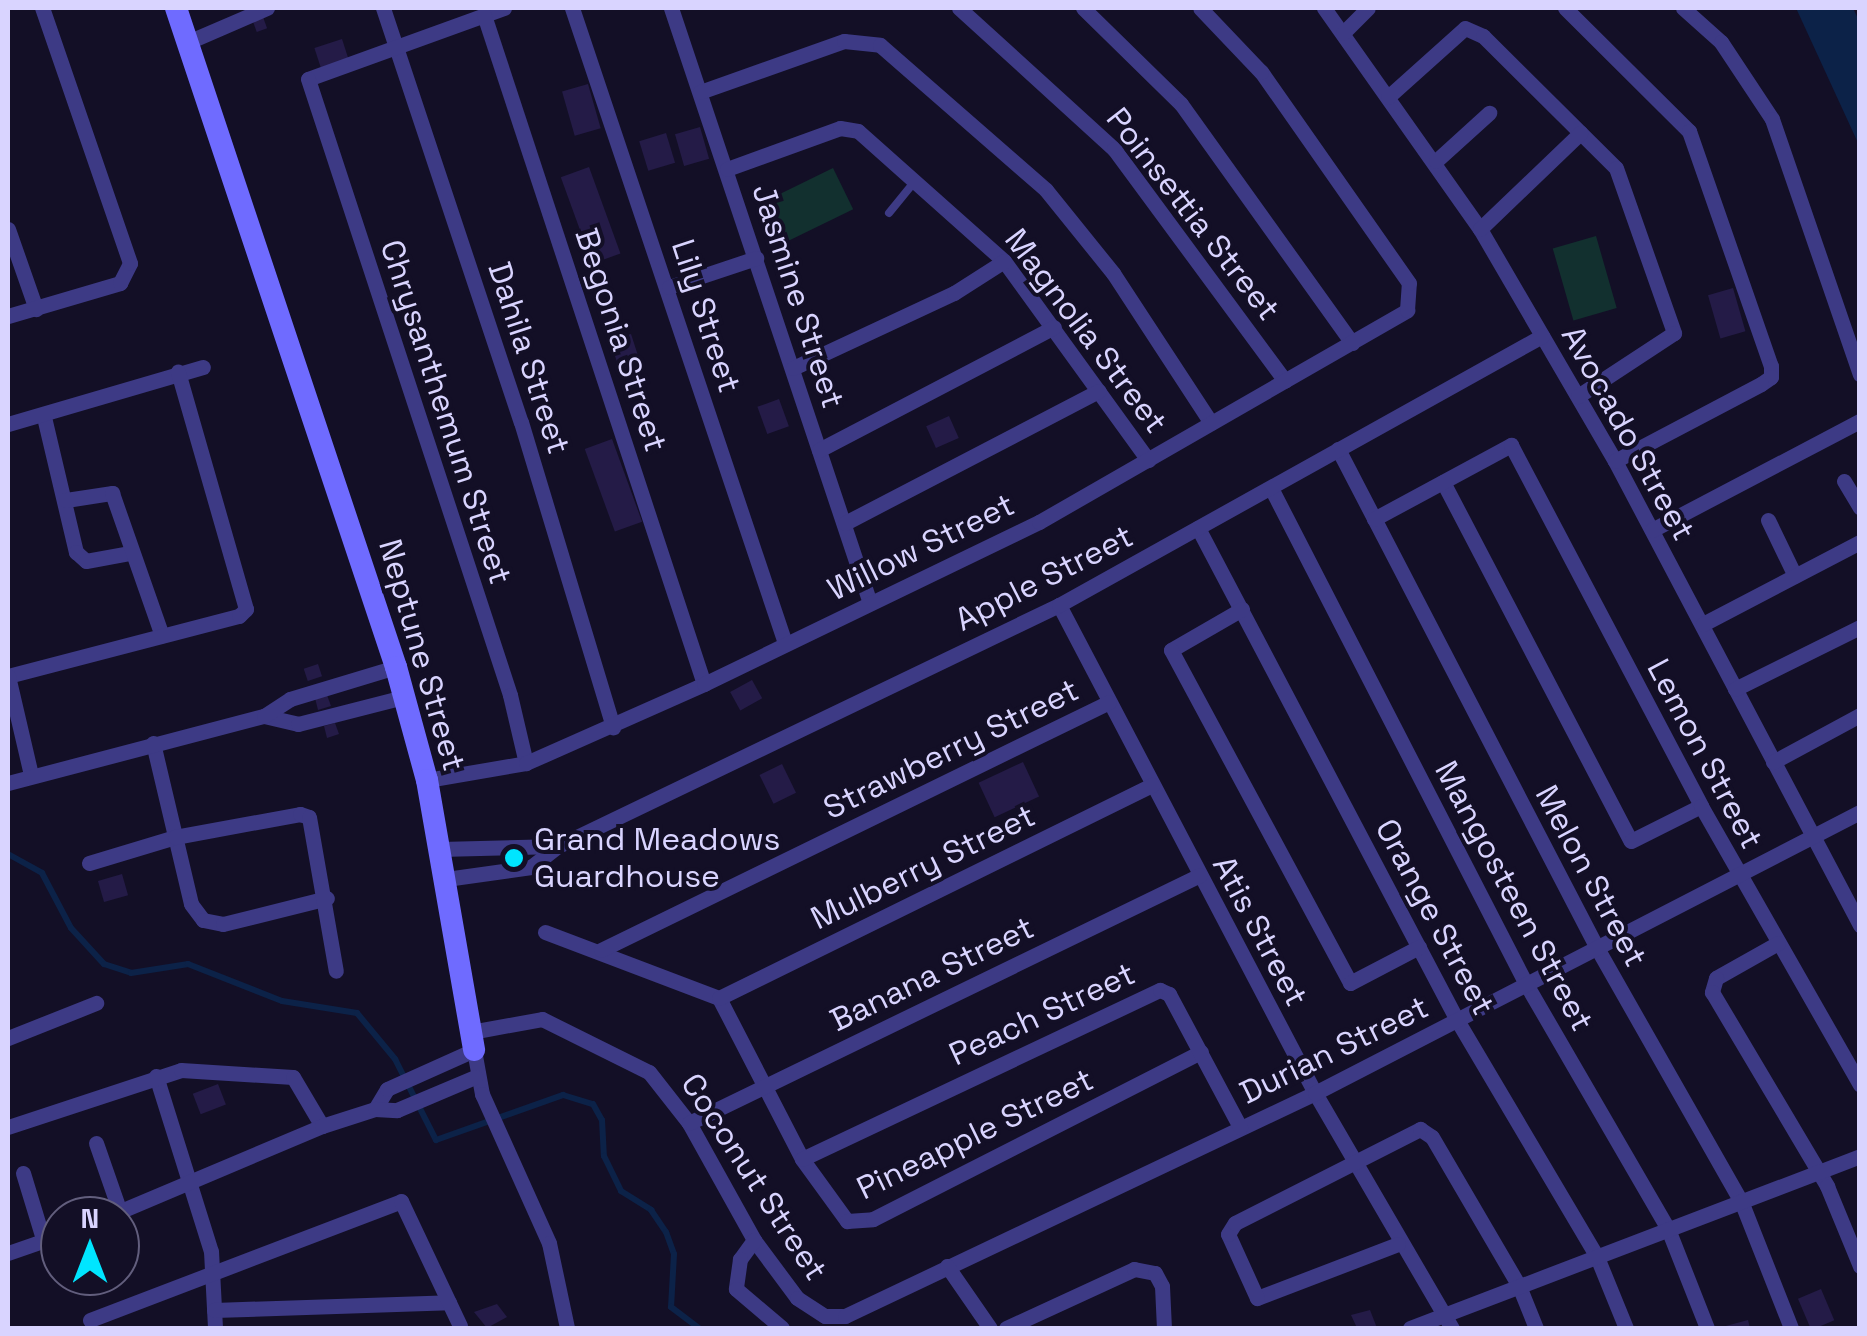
<!DOCTYPE html>
<html>
<head>
<meta charset="utf-8">
<style>
  body { margin:0 }
  #map { position:relative; width:1867px; height:1336px; overflow:hidden; background:#130f26; font-family:"Space Grotesk",sans-serif }
  div>[style] { position:absolute }
  [style*='--x'] { left:calc(var(--x)*1px); top:calc(var(--y)*1px); width:calc(var(--w)*1px); rotate:calc(var(--a)*1deg) }
  .green>* { inset:0; background:#12302f; transform-origin:0 0 }
  .water>* { inset:0; background:#0c2248 }
  .stream>* { height:6px; margin:-3px; padding:0 3px; transform-origin:3px; border-radius:3px; background:#0c2248 }
  .building>* { inset:0; background:#241b47; transform-origin:0 0 }
  .lane>* { height:8px; margin:-4px; padding:0 4px; transform-origin:4px; border-radius:4px; background:#3d3a85 }
  .street>* { height:15px; margin:-7.5px; padding:0 7.5px; transform-origin:7.5px; border-radius:7.5px; background:#3d3a85 }
  .secondary>* { height:22px; margin:-11px; padding:0 11px; transform-origin:11px; border-radius:11px; background:#6f6bff }
  .dots>* { width:28px; height:28px; translate:-50% -50%; box-sizing:border-box; border:5px solid #130f26; border-radius:50% }
  span { translate:-50% -50%; white-space:nowrap; text-align:center; line-height:1.15; -webkit-text-stroke:8px #130f26; paint-order:stroke }
  .street-label { font-size:32px; color:#d9d4ff }
  .poi-label { font-size:32px; color:#d9d4ff }
  .left { translate:0 -50%; text-align:left }
  .frame { position:absolute; inset:0; border:10px solid #d9d4ff; pointer-events:none }
  .north { position:absolute; left:40px; top:1196px; width:100px; height:100px; box-sizing:border-box; background:#130f26; border:2px solid #625e7d; border-radius:50%; rotate:0deg; font-size:28px; font-weight:700; line-height:40px; text-align:center; color:#d9d4ff }
  .north::after { content:''; display:block; margin:auto; width:35px; height:45px; background:#00e5ff; clip-path:polygon(50% 0,100% 100%,50% 72%,0 100%) }
</style>
</head>
<body>
<div id="map">
  <div class="green">
    <i style="left:833px;top:168px;width:46px;height:85px;rotate:64deg"></i>
    <i style="left:1596px;top:236px;width:75px;height:45px;rotate:74deg"></i>
  </div>
  <div class="water">
    <i style="clip-path:polygon(1796px 8px,1853px 8px,1860px 23px,1859px 145px)"></i>
  </div>
  <div class="stream">
    <i style="--x:8;--y:854;--w:39;--a:29"></i>
    <i style="--x:42;--y:873;--w:62;--a:62.2"></i>
    <i style="--x:71;--y:928;--w:49;--a:47.5"></i>
    <i style="--x:104;--y:964;--w:28;--a:18"></i>
    <i style="--x:131;--y:973;--w:58;--a:-9"></i>
    <i style="--x:188;--y:964;--w:101;--a:21.5"></i>
    <i style="--x:282;--y:1001;--w:76;--a:9.1"></i>
    <i style="--x:357;--y:1013;--w:60;--a:50.4"></i>
    <i style="--x:395;--y:1059;--w:91;--a:63.2"></i>
    <i style="--x:436;--y:1140;--w:135;--a:-19.5"></i>
    <i style="--x:563;--y:1095;--w:31;--a:17"></i>
    <i style="--x:593;--y:1104;--w:18;--a:61"></i>
    <i style="--x:602;--y:1120;--w:36;--a:87"></i>
    <i style="--x:604;--y:1156;--w:39;--a:64"></i>
    <i style="--x:621;--y:1191;--w:36;--a:32"></i>
    <i style="--x:651;--y:1210;--w:27;--a:56"></i>
    <i style="--x:666;--y:1232;--w:23;--a:70"></i>
    <i style="--x:674;--y:1254;--w:53;--a:93.2"></i>
    <i style="--x:671;--y:1307;--w:35;--a:37"></i>
  </div>
  <div class="building">
    <i style="left:263px;top:17px;width:12px;height:11px;rotate:70deg"></i>
    <i style="left:342px;top:39px;width:22px;height:29px;rotate:72deg"></i>
    <i style="left:588px;top:84px;width:46px;height:27px;rotate:74deg"></i>
    <i style="left:700px;top:127px;width:33px;height:26px;rotate:74deg"></i>
    <i style="left:666px;top:133px;width:31px;height:28px;rotate:73deg"></i>
    <i style="left:589px;top:167px;width:92px;height:30px;rotate:70deg"></i>
    <i style="left:1733px;top:288px;width:45px;height:26px;rotate:74deg"></i>
    <i style="left:631px;top:334px;width:36px;height:22px;rotate:72deg"></i>
    <i style="left:779px;top:399px;width:29px;height:23px;rotate:70deg"></i>
    <i style="left:949px;top:416px;width:24px;height:25px;rotate:66deg"></i>
    <i style="left:612px;top:439px;width:88px;height:29px;rotate:70deg"></i>
    <i style="left:318px;top:664px;width:13px;height:15px;rotate:72deg"></i>
    <i style="left:752px;top:680px;width:21px;height:25px;rotate:61deg"></i>
    <i style="clip-path:polygon(327px 695px,331px 706px,318px 710px,315px 698px)"></i>
    <i style="clip-path:polygon(335px 723px,339px 734px,327px 738px,324px 726px)"></i>
    <i style="left:1023px;top:762px;width:38px;height:49px;rotate:65deg"></i>
    <i style="left:782px;top:764px;width:32px;height:25px;rotate:64deg"></i>
    <i style="left:521px;top:850px;width:15px;height:15px;rotate:86deg"></i>
    <i style="left:122px;top:874px;width:22px;height:25px;rotate:74deg"></i>
    <i style="left:218px;top:1084px;width:22px;height:27px;rotate:69deg"></i>
    <i style="left:1821px;top:1289px;width:34px;height:25px;rotate:67deg"></i>
    <i style="clip-path:polygon(497px 1304px,507px 1317px,487px 1328px,474px 1312px)"></i>
    <i style="clip-path:polygon(1370px 1310px,1377px 1328px,1357px 1328px,1351px 1315px)"></i>
    <i style="clip-path:polygon(1748px 1320px,1750px 1328px,1722px 1328px,1722px 1327px)"></i>
  </div>
  <div class="lane">
    <i style="--x:889;--y:213;--w:41;--a:-50.9"></i>
  </div>
  <div class="street">
    <i style="--x:383;--y:8;--w:436;--a:71.6"></i>
    <i style="--x:521;--y:422;--w:319;--a:73.2"></i>
    <i style="--x:504;--y:8;--w:208;--a:160.1"></i>
    <i style="--x:308;--y:79;--w:648;--a:71.84"></i>
    <i style="--x:510;--y:695;--w:70;--a:76.8"></i>
    <i style="--x:572;--y:8;--w:670;--a:71.46"></i>
    <i style="--x:671;--y:8;--w:627;--a:71.51"></i>
    <i style="--x:959;--y:8;--w:210;--a:42.3"></i>
    <i style="--x:1114;--y:149;--w:288;--a:53.6"></i>
    <i style="--x:1083;--y:8;--w:137;--a:44.4"></i>
    <i style="--x:1181;--y:104;--w:294;--a:54.4"></i>
    <i style="--x:1324;--y:8;--w:271;--a:54.8"></i>
    <i style="--x:1480;--y:229;--w:268;--a:59.8"></i>
    <i style="--x:1615;--y:461;--w:525;--a:62.17"></i>
    <i style="--x:1565;--y:8;--w:175;--a:44.8"></i>
    <i style="--x:1689;--y:131;--w:249;--a:70.8"></i>
    <i style="--x:1771;--y:366;--w:11;--a:90"></i>
    <i style="--x:1771;--y:377;--w:12;--a:145"></i>
    <i style="--x:1761;--y:384;--w:165;--a:152.2"></i>
    <i style="--x:1683;--y:8;--w:51;--a:41.8"></i>
    <i style="--x:1721;--y:42;--w:92;--a:56.5"></i>
    <i style="--x:1772;--y:119;--w:270;--a:71"></i>
    <i style="--x:484;--y:15;--w:704;--a:71.8"></i>
    <i style="--x:1343;--y:33;--w:35;--a:-45"></i>
    <i style="--x:188;--y:42;--w:86;--a:-23.3"></i>
    <i style="--x:700;--y:92;--w:153;--a:-19.5"></i>
    <i style="--x:844;--y:41;--w:36;--a:6"></i>
    <i style="--x:880;--y:45;--w:220;--a:41.1"></i>
    <i style="--x:1046;--y:190;--w:107;--a:51.1"></i>
    <i style="--x:1113;--y:273;--w:179;--a:56.8"></i>
    <i style="--x:1388;--y:97;--w:103;--a:-41.9"></i>
    <i style="--x:1465;--y:28;--w:20;--a:24"></i>
    <i style="--x:1483;--y:36;--w:187;--a:44.8"></i>
    <i style="--x:1616;--y:168;--w:175;--a:70.6"></i>
    <i style="--x:1674;--y:333;--w:115;--a:146.7"></i>
    <i style="--x:1436;--y:161;--w:72;--a:-42.2"></i>
    <i style="--x:727;--y:169;--w:120;--a:-19.9"></i>
    <i style="--x:840;--y:128;--w:18;--a:9"></i>
    <i style="--x:858;--y:131;--w:195;--a:41.7"></i>
    <i style="--x:1004;--y:261;--w:246;--a:54.1"></i>
    <i style="--x:8;--y:229;--w:85;--a:70.7"></i>
    <i style="--x:1480;--y:229;--w:139;--a:-43.8"></i>
    <i style="--x:669;--y:287;--w:92;--a:-18.4"></i>
    <i style="--x:8;--y:316;--w:117;--a:-16.4"></i>
    <i style="--x:120;--y:283;--w:22;--a:-63"></i>
    <i style="--x:130;--y:263;--w:270;--a:-109"></i>
    <i style="--x:793;--y:368;--w:178;--a:-25"></i>
    <i style="--x:954;--y:293;--w:59;--a:-32.6"></i>
    <i style="--x:44;--y:417;--w:139;--a:76.7"></i>
    <i style="--x:76;--y:552;--w:13;--a:42"></i>
    <i style="--x:86;--y:561;--w:45;--a:-10.3"></i>
    <i style="--x:8;--y:424;--w:203;--a:-16.3"></i>
    <i style="--x:1338;--y:449;--w:562;--a:62.57"></i>
    <i style="--x:1597;--y:948;--w:291;--a:60.4"></i>
    <i style="--x:1741;--y:1201;--w:136;--a:68.5"></i>
    <i style="--x:819;--y:450;--w:265;--a:-27.6"></i>
    <i style="--x:1844;--y:481;--w:31;--a:59"></i>
    <i style="--x:1443;--y:482;--w:405;--a:62.4"></i>
    <i style="--x:1631;--y:841;--w:78;--a:-26.6"></i>
    <i style="--x:1271;--y:488;--w:558;--a:62.79"></i>
    <i style="--x:1526;--y:984;--w:283;--a:59.9"></i>
    <i style="--x:1668;--y:1229;--w:106;--a:68.5"></i>
    <i style="--x:66;--y:500;--w:47;--a:-8.7"></i>
    <i style="--x:112;--y:493;--w:151;--a:70.7"></i>
    <i style="--x:1374;--y:519;--w:156;--a:-28.4"></i>
    <i style="--x:1511;--y:445;--w:408;--a:62.2"></i>
    <i style="--x:1701;--y:806;--w:321;--a:60.3"></i>
    <i style="--x:1768;--y:520;--w:62;--a:64.3"></i>
    <i style="--x:845;--y:523;--w:286;--a:-27.5"></i>
    <i style="--x:1198;--y:528;--w:556;--a:62.24"></i>
    <i style="--x:1457;--y:1020;--w:275;--a:59.4"></i>
    <i style="--x:1597;--y:1257;--w:77;--a:67.8"></i>
    <i style="--x:1652;--y:530;--w:235;--a:-27.7"></i>
    <i style="--x:1059;--y:605;--w:551;--a:62.32"></i>
    <i style="--x:1315;--y:1093;--w:272;--a:59.8"></i>
    <i style="--x:1242;--y:609;--w:82;--a:150"></i>
    <i style="--x:1171;--y:650;--w:378;--a:61.7"></i>
    <i style="--x:1350;--y:983;--w:78;--a:-27.6"></i>
    <i style="--x:1703;--y:624;--w:177;--a:-27.6"></i>
    <i style="--x:8;--y:676;--w:239;--a:-14.6"></i>
    <i style="--x:239;--y:616;--w:10;--a:-45"></i>
    <i style="--x:246;--y:609;--w:247;--a:-106"></i>
    <i style="--x:8;--y:676;--w:102;--a:76.9"></i>
    <i style="--x:1735;--y:689;--w:140;--a:-26.4"></i>
    <i style="--x:264;--y:716;--w:35;--a:13"></i>
    <i style="--x:298;--y:724;--w:109;--a:-14.3"></i>
    <i style="--x:153;--y:743;--w:165;--a:76.7"></i>
    <i style="--x:191;--y:904;--w:20;--a:53"></i>
    <i style="--x:203;--y:920;--w:20;--a:11"></i>
    <i style="--x:223;--y:924;--w:107;--a:-14"></i>
    <i style="--x:1773;--y:762;--w:99;--a:-28.4"></i>
    <i style="--x:427;--y:780;--w:100;--a:-9.7"></i>
    <i style="--x:526;--y:763;--w:195;--a:-23.9"></i>
    <i style="--x:704;--y:684;--w:372;--a:-25.8"></i>
    <i style="--x:1039;--y:522;--w:425;--a:-29.9"></i>
    <i style="--x:1407;--y:310;--w:27;--a:-86"></i>
    <i style="--x:1409;--y:283;--w:258;--a:-125"></i>
    <i style="--x:1261;--y:72;--w:88;--a:-133.6"></i>
    <i style="--x:8;--y:783;--w:265;--a:-14.7"></i>
    <i style="--x:264;--y:716;--w:31;--a:-33"></i>
    <i style="--x:290;--y:699;--w:111;--a:-16.8"></i>
    <i style="--x:440;--y:849;--w:118;--a:-1.5"></i>
    <i style="--x:89;--y:863;--w:90;--a:-16.8"></i>
    <i style="--x:175;--y:837;--w:127;--a:-10.4"></i>
    <i style="--x:300;--y:814;--w:9;--a:18"></i>
    <i style="--x:309;--y:817;--w:156;--a:80.1"></i>
    <i style="--x:446;--y:879;--w:86;--a:-8"></i>
    <i style="--x:531;--y:867;--w:34;--a:-38"></i>
    <i style="--x:558;--y:846;--w:556;--a:-25.69"></i>
    <i style="--x:1059;--y:605;--w:553;--a:-29.12"></i>
    <i style="--x:545;--y:932;--w:186;--a:20.8"></i>
    <i style="--x:719;--y:998;--w:181;--a:62.7"></i>
    <i style="--x:802;--y:1159;--w:77;--a:54"></i>
    <i style="--x:847;--y:1221;--w:26;--a:-4"></i>
    <i style="--x:873;--y:1219;--w:368;--a:-27"></i>
    <i style="--x:1778;--y:943;--w:71;--a:150.6"></i>
    <i style="--x:1716;--y:978;--w:15;--a:106"></i>
    <i style="--x:1712;--y:992;--w:226;--a:59.3"></i>
    <i style="--x:1827;--y:1186;--w:87;--a:67.6"></i>
    <i style="--x:601;--y:950;--w:565;--a:-26.02"></i>
    <i style="--x:719;--y:998;--w:483;--a:-26.2"></i>
    <i style="--x:471;--y:1032;--w:72;--a:-10.4"></i>
    <i style="--x:542;--y:1019;--w:119;--a:26.4"></i>
    <i style="--x:649;--y:1072;--w:65;--a:51.9"></i>
    <i style="--x:689;--y:1123;--w:134;--a:60.9"></i>
    <i style="--x:754;--y:1240;--w:72;--a:53.4"></i>
    <i style="--x:797;--y:1298;--w:33;--a:33"></i>
    <i style="--x:825;--y:1316;--w:20;--a:0"></i>
    <i style="--x:845;--y:1316;--w:520;--a:-25.38"></i>
    <i style="--x:1315;--y:1093;--w:613;--a:-27.28"></i>
    <i style="--x:8;--y:1038;--w:95;--a:-21.7"></i>
    <i style="--x:156;--y:1076;--w:183;--a:72.6"></i>
    <i style="--x:211;--y:1251;--w:77;--a:87"></i>
    <i style="--x:375;--y:1109;--w:23;--a:-59"></i>
    <i style="--x:387;--y:1089;--w:95;--a:-24.1"></i>
    <i style="--x:474;--y:1050;--w:45;--a:79.7"></i>
    <i style="--x:482;--y:1094;--w:163;--a:65.8"></i>
    <i style="--x:549;--y:1243;--w:87;--a:78"></i>
    <i style="--x:689;--y:1123;--w:568;--a:-25.89"></i>
    <i style="--x:8;--y:1127;--w:182;--a:-18.2"></i>
    <i style="--x:181;--y:1070;--w:112;--a:3.6"></i>
    <i style="--x:293;--y:1077;--w:57;--a:59.4"></i>
    <i style="--x:96;--y:1143;--w:73;--a:70.8"></i>
    <i style="--x:802;--y:1159;--w:396;--a:-25.3"></i>
    <i style="--x:1160;--y:990;--w:10;--a:24"></i>
    <i style="--x:1169;--y:994;--w:151;--a:61.9"></i>
    <i style="--x:23;--y:1173;--w:72;--a:73.1"></i>
    <i style="--x:109;--y:1216;--w:231;--a:-22.9"></i>
    <i style="--x:322;--y:1126;--w:56;--a:-17.8"></i>
    <i style="--x:375;--y:1109;--w:22;--a:3"></i>
    <i style="--x:397;--y:1110;--w:85;--a:-22.9"></i>
    <i style="--x:754;--y:1240;--w:24;--a:126"></i>
    <i style="--x:740;--y:1259;--w:30;--a:98"></i>
    <i style="--x:736;--y:1289;--w:60;--a:40.3"></i>
    <i style="--x:1398;--y:1244;--w:151;--a:159"></i>
    <i style="--x:1257;--y:1298;--w:70;--a:-114.4"></i>
    <i style="--x:1228;--y:1234;--w:13;--a:-58"></i>
    <i style="--x:1235;--y:1223;--w:208;--a:-26.9"></i>
    <i style="--x:1420;--y:1129;--w:14;--a:34"></i>
    <i style="--x:1432;--y:1137;--w:173;--a:59.7"></i>
    <i style="--x:1519;--y:1286;--w:45;--a:68"></i>
    <i style="--x:8;--y:1253;--w:55;--a:-19.1"></i>
    <i style="--x:947;--y:1266;--w:75;--a:55.3"></i>
    <i style="--x:214;--y:1310;--w:235;--a:-1.9"></i>
    <i style="--x:90;--y:1320;--w:333;--a:-20.9"></i>
    <i style="--x:401;--y:1201;--w:138;--a:64.7"></i>
    <i style="--x:1006;--y:1328;--w:141;--a:-24.7"></i>
    <i style="--x:1134;--y:1269;--w:21;--a:11"></i>
    <i style="--x:1155;--y:1273;--w:15;--a:62"></i>
    <i style="--x:1162;--y:1286;--w:42;--a:87.3"></i>
    <i style="--x:1410;--y:1328;--w:482;--a:-20.9"></i>
  </div>
  <div class="secondary">
    <i style="--x:176;--y:8;--w:695;--a:71.54"></i>
    <i style="--x:396;--y:667;--w:117;--a:74.7"></i>
    <i style="--x:427;--y:780;--w:274;--a:80.1"></i>
  </div>
  <div class="dots">
    <i style="left:514px;top:858px;background:#00e5ff"></i>
  </div>
  <div class="street-label">
    <span style="left:1193px;top:214px;rotate:52deg">Poinsettia Street</span>
    <span style="left:798px;top:296px;rotate:72deg">Jasmine Street</span>
    <span style="left:706px;top:316px;rotate:72deg">Lily Street</span>
    <span style="left:1086px;top:331px;rotate:53deg">Magnolia Street</span>
    <span style="left:621px;top:340px;rotate:72deg">Begonia Street</span>
    <span style="left:529px;top:358px;rotate:72deg">Dahila Street</span>
    <span style="left:446px;top:412px;rotate:72deg">Chrysanthemum Street</span>
    <span style="left:1628px;top:433px;rotate:61deg">Avocado Street</span>
    <span style="left:921px;top:547px;rotate:-26deg">Willow Street</span>
    <span style="left:1044px;top:578px;rotate:-27deg">Apple Street</span>
    <span style="left:422px;top:655px;rotate:74deg">Neptune Street</span>
    <span style="left:951px;top:749px;rotate:-26deg">Strawberry Street</span>
    <span style="left:1705px;top:754px;rotate:62deg">Lemon Street</span>
    <span style="left:923px;top:867px;rotate:-26deg">Mulberry Street</span>
    <span style="left:1591px;top:876px;rotate:62deg">Melon Street</span>
    <span style="left:1514px;top:896px;rotate:62deg">Mangosteen Street</span>
    <span style="left:1435px;top:917px;rotate:62deg">Orange Street</span>
    <span style="left:1260px;top:931px;rotate:62deg">Atis Street</span>
    <span style="left:932px;top:974px;rotate:-26deg">Banana Street</span>
    <span style="left:1042px;top:1014px;rotate:-25deg">Peach Street</span>
    <span style="left:1334px;top:1050px;rotate:-26deg">Durian Street</span>
    <span style="left:975px;top:1134px;rotate:-26deg">Pineapple Street</span>
    <span style="left:754px;top:1177px;rotate:57deg">Coconut Street</span>
  </div>
  <div class="poi-label">
    <span class="left" style="left:534px;top:858px">Grand Meadows<br>Guardhouse</span>
  </div>
  <div class="frame"></div>
  <div class="north">N</div>
</div>
</body>
</html>
